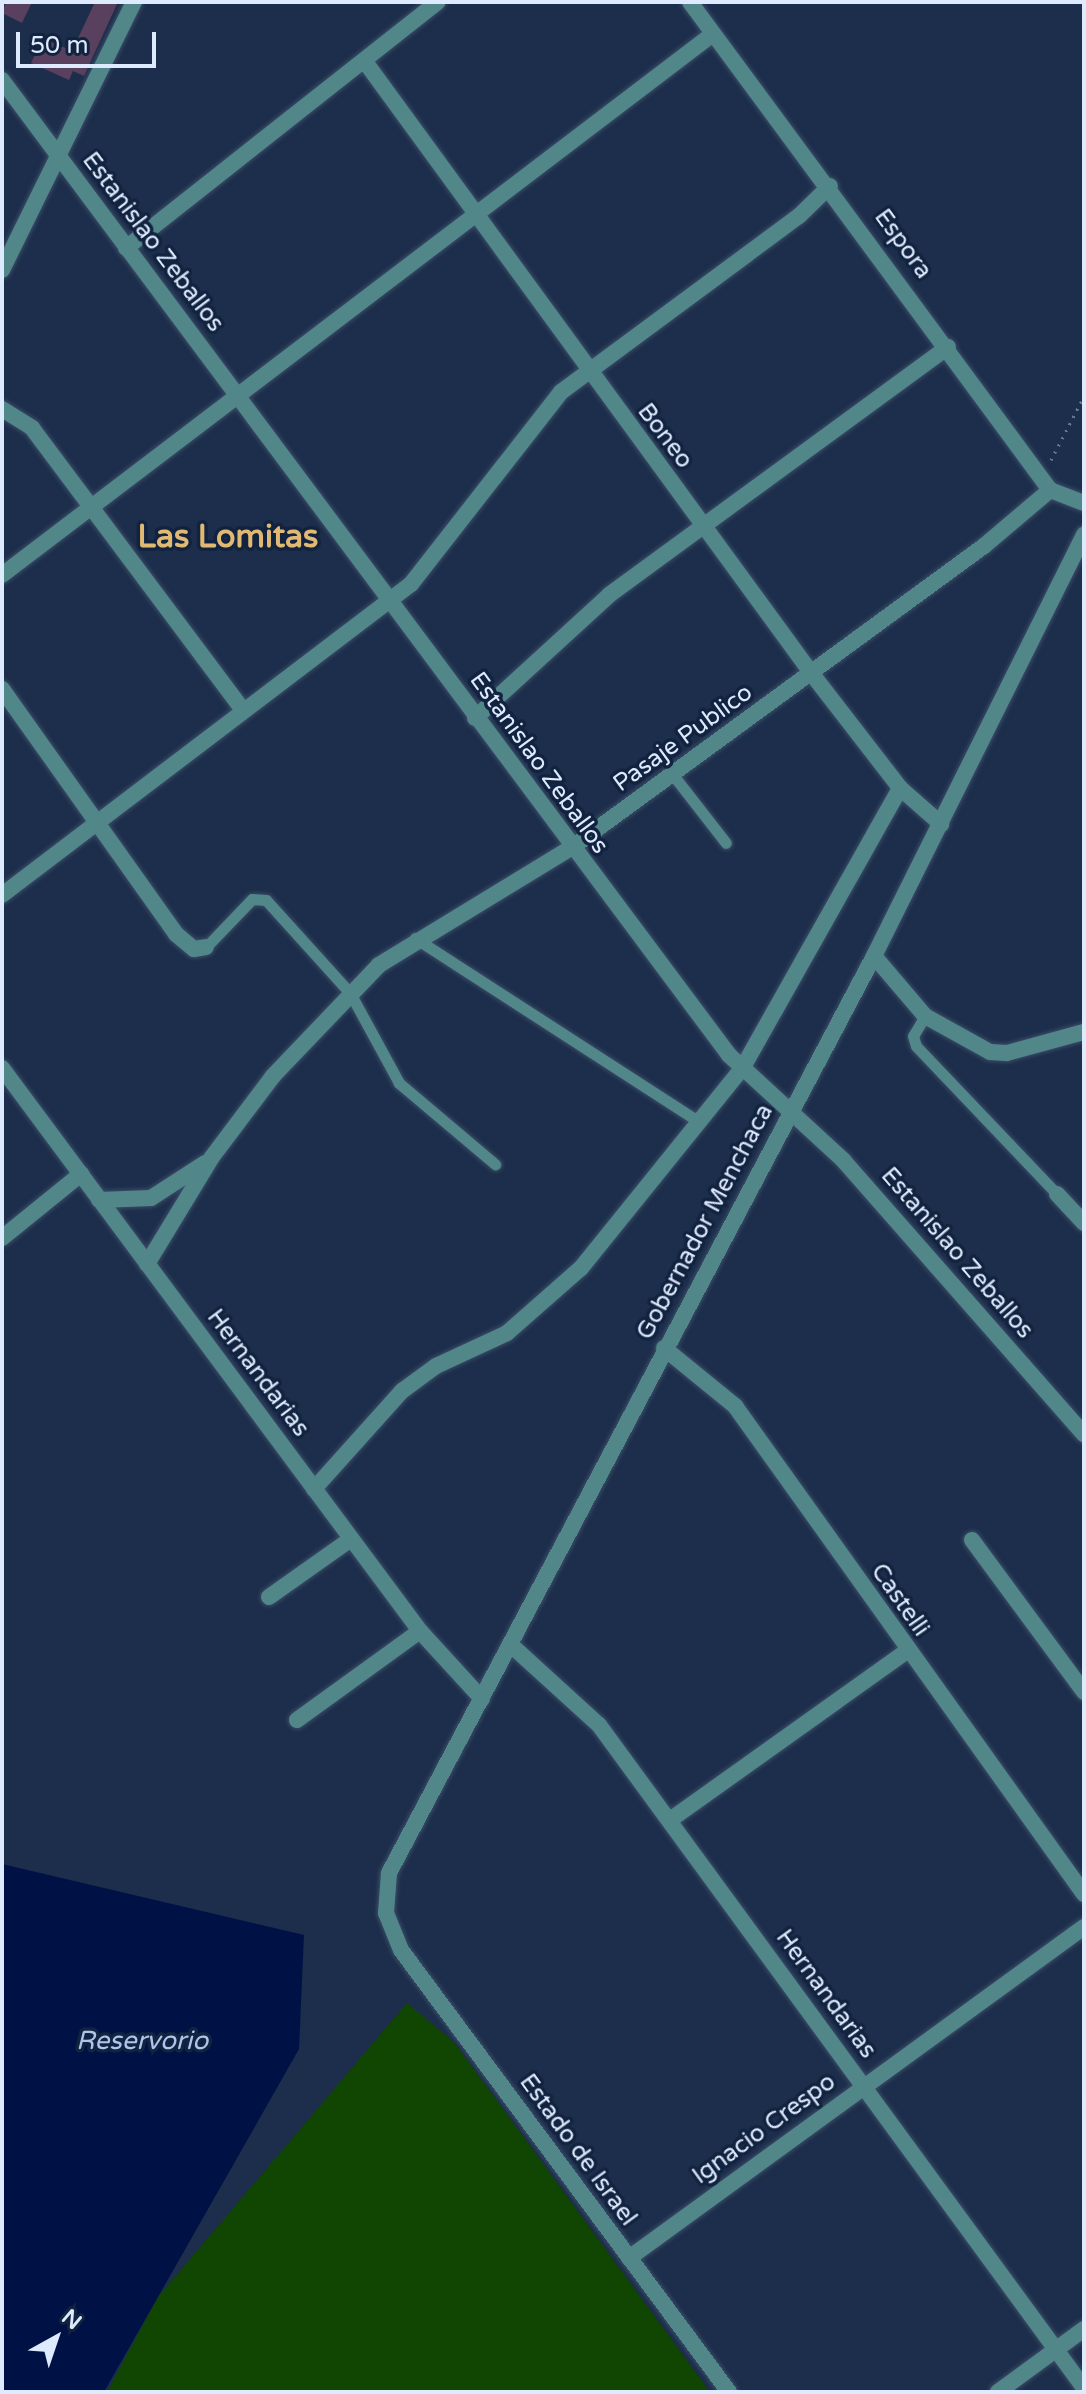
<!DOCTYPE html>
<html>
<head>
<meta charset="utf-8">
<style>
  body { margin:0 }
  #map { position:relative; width:1086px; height:2394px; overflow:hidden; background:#1c2e4b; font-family:"Varela Round",sans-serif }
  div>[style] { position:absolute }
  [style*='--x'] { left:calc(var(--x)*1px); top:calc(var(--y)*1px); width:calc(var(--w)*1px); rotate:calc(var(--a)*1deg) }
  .green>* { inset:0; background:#104601 }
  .water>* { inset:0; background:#001245 }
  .building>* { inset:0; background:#59405e }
  .path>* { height:3px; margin-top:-1.5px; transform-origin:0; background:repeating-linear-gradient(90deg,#66768f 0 2px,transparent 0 8px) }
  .roads { filter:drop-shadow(0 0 2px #3b4c67) drop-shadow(0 0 2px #3b4c67) }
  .lane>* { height:11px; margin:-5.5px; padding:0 5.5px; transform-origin:5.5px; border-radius:5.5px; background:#52878a }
  .street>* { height:16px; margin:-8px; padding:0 8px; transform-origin:8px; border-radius:8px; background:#52878a }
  span { translate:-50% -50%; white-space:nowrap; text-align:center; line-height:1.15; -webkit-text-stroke:7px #122340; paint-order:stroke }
  .street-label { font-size:24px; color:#deeafd }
  .water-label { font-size:26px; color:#adc5ed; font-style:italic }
  .district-label { font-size:32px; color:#e2b973; font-weight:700 }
  .frame { position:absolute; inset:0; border:4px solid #deeafd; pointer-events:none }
  .north { position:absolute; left:16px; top:2298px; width:80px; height:80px; -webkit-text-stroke:6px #122340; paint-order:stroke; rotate:40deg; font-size:22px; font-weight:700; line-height:32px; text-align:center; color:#deeafd }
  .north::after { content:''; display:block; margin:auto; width:28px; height:36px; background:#deeafd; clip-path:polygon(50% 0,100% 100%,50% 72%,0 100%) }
  .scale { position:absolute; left:16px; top:32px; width:140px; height:36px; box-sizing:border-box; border:4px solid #deeafd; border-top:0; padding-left:10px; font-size:24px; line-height:28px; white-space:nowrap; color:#deeafd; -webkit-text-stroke:6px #122340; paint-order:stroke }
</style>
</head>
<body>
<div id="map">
  <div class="green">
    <i style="clip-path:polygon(407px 2003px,454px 2042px,710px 2392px,107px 2392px,158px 2297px)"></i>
  </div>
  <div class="water">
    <i style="clip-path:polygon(2px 1864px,304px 1935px,299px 2049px,104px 2392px,2px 2392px)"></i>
  </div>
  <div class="building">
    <i style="clip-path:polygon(6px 2px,32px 2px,22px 23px,2px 13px)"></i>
    <i style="clip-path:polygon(95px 2px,118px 2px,84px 76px,73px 71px,69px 80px,31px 63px,43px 38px,72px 51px)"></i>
  </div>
  <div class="path">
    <i style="--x:1051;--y:460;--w:72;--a:-62.7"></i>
  </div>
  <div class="roads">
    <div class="lane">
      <i style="--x:673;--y:775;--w:86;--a:52.1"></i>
      <i style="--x:415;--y:938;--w:333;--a:32.9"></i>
      <i style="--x:206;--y:947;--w:66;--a:-46.2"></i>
      <i style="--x:252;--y:899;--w:14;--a:4"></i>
      <i style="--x:266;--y:900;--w:125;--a:47.9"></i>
      <i style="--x:350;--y:993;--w:102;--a:61.4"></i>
      <i style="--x:399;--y:1083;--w:126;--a:40.2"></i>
      <i style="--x:925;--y:1016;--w:23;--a:121"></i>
      <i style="--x:913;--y:1036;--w:10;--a:73"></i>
      <i style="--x:916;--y:1046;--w:204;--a:46.4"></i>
    </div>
    <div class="street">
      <i style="--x:690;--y:2;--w:606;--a:53.58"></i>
      <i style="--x:1050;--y:490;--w:36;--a:21"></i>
      <i style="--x:366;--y:63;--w:756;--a:53.87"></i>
      <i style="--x:812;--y:674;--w:144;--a:52.3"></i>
      <i style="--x:900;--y:788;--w:55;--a:41.3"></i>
      <i style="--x:2;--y:80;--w:1216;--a:53.29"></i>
      <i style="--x:729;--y:1055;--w:155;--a:42.6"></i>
      <i style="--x:843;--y:1160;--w:365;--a:48.7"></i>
      <i style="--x:126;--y:248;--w:397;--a:-38.3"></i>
      <i style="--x:2;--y:270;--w:299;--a:-63.8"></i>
      <i style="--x:2;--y:409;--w:36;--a:32"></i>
      <i style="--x:32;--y:428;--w:352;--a:53.2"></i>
      <i style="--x:2;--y:575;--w:893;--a:-37.27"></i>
      <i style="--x:2;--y:689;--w:301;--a:54.6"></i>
      <i style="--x:176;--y:934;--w:23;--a:40"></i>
      <i style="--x:194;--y:949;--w:12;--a:-9"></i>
      <i style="--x:475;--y:718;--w:182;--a:-42.5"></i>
      <i style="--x:609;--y:595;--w:420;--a:-36.2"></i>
      <i style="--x:2;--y:895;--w:514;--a:-37.25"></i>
      <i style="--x:411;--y:584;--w:244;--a:-52"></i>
      <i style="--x:561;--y:392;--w:296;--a:-36.5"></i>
      <i style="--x:799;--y:216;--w:43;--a:-44.1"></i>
      <i style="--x:874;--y:956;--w:79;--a:49.6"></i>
      <i style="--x:925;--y:1016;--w:74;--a:29"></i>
      <i style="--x:990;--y:1052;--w:17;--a:3"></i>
      <i style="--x:1007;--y:1053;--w:80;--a:-15.3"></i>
      <i style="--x:2;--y:1068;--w:701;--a:53.41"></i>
      <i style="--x:420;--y:1631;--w:92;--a:47.6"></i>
      <i style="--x:1057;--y:1194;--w:40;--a:47"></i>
      <i style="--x:99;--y:1200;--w:52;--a:-2.2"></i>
      <i style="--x:151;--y:1198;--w:64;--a:-32.9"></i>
      <i style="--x:2;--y:1238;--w:102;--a:-39"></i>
      <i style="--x:147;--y:1264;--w:125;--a:-58.7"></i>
      <i style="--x:212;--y:1157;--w:101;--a:-53"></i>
      <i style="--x:273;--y:1076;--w:153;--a:-46.3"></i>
      <i style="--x:379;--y:965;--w:225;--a:-31.4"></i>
      <i style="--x:571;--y:848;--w:512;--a:-36.18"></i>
      <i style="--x:984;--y:546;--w:87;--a:-40.3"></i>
      <i style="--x:664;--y:1348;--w:92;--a:39.2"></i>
      <i style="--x:735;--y:1406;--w:600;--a:54.43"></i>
      <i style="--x:314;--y:1489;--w:132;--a:-48.1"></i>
      <i style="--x:402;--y:1391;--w:42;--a:-36.3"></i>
      <i style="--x:436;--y:1366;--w:78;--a:-24.9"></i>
      <i style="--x:507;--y:1333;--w:98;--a:-41.3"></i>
      <i style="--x:581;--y:1268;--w:258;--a:-51.1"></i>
      <i style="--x:743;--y:1067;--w:320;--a:-60.6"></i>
      <i style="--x:972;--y:1540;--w:189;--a:53.6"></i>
      <i style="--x:269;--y:1597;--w:100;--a:-35.3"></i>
      <i style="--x:511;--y:1645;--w:119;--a:42.3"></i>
      <i style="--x:599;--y:1725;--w:821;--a:53.81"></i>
      <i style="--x:297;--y:1720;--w:152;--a:-35.9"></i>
      <i style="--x:670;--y:1820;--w:291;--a:-35.5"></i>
      <i style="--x:629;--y:2258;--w:563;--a:-36.03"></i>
      <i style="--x:729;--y:2392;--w:550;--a:-126.58"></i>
      <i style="--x:401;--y:1950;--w:40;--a:-112"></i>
      <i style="--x:386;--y:1913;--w:40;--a:-85.7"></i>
      <i style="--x:389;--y:1873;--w:1037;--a:-62.13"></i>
      <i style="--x:874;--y:956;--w:471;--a:-63.5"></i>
      <i style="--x:998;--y:2392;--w:107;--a:-36.2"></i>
    </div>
  </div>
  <div class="street-label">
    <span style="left:153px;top:242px;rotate:53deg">Estanislao Zeballos</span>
    <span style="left:903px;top:244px;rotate:54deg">Espora</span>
    <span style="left:665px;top:436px;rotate:53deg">Boneo</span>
    <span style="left:683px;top:738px;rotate:-36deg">Pasaje Publico</span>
    <span style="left:539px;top:763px;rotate:54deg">Estanislao Zeballos</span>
    <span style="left:705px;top:1222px;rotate:-62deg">Gobernador Menchaca</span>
    <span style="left:957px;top:1253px;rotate:49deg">Estanislao Zeballos</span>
    <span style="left:258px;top:1373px;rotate:53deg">Hernandarias</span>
    <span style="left:900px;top:1600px;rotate:55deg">Castelli</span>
    <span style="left:826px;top:1994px;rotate:54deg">Hernandarias</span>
    <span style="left:764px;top:2129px;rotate:-36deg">Ignacio Crespo</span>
    <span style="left:578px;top:2150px;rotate:54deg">Estado de Israel</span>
  </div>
  <div class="water-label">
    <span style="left:142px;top:2041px">Reservorio</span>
  </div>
  <div class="district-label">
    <span style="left:228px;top:537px">Las Lomitas</span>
  </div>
  <div class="frame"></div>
  <div class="north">N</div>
  <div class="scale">50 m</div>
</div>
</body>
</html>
